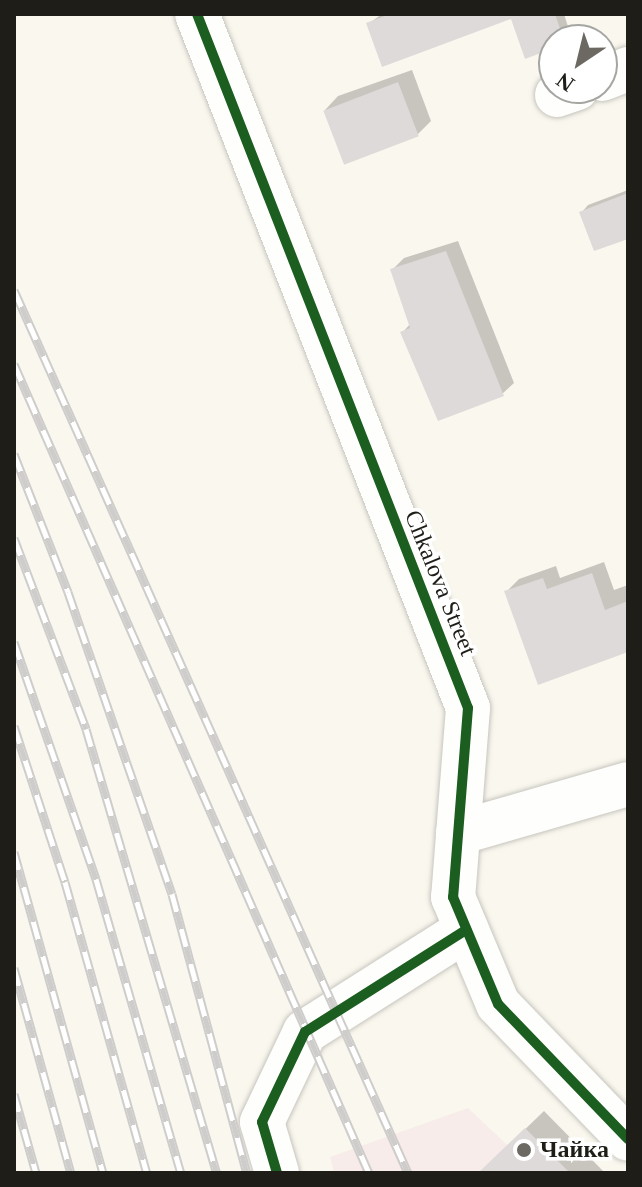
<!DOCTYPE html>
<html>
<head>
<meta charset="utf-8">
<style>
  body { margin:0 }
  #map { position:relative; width:642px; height:1187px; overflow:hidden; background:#f9f7ee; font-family:"Times New Roman",serif }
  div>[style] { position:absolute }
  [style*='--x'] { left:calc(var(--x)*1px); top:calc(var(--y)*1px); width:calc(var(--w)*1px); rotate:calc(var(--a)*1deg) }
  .industrial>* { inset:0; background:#f7ece9 }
  .shadow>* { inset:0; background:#0003 }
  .building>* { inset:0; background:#dddad9; transform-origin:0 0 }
  .roads { filter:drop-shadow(0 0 2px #c7c5be) drop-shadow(0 0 2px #c7c5be) }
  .street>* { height:44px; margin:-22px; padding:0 22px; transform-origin:22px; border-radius:22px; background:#fefefc }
  .rail>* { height:9px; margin-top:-4.5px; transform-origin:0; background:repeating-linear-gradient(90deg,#fff 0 18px,#cecdcb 0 36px); box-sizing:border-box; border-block:2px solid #cecdcb }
  .cycleway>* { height:10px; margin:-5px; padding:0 5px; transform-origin:5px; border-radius:5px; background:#1b5e20 }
  .dots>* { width:22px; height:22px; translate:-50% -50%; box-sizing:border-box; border:4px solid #fff; border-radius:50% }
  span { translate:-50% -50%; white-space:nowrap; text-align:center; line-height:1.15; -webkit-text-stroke:7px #fff; paint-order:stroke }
  .street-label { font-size:24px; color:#1f1d17 }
  .poi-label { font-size:24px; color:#1f1d17; font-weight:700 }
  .left { translate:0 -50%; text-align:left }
  .frame { position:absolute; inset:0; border:16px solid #1f1d17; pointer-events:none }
  .north { position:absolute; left:538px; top:24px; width:80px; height:80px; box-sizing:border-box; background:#fff; border:2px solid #a5a5a2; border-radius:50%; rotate:215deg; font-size:22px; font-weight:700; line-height:32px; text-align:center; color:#1f1d17 }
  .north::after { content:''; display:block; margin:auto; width:28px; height:36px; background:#6b6962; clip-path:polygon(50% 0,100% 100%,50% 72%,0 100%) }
</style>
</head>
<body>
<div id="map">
  <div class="industrial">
    <i style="clip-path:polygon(468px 1108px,537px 1173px,334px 1173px,330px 1157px)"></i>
  </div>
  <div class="shadow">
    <i style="clip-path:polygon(382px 14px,454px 14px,368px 24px)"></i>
    <i style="clip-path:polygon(511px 14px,564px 14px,571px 36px,554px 40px,554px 46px)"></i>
    <i style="clip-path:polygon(412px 70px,431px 121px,418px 134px,325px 110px,338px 96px)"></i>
    <i style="clip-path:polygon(628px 190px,628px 237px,582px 212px,588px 205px)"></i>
    <i style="clip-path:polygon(458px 241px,514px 383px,502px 394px,403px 332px,410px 324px,392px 270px,404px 258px)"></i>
    <i style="clip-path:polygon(604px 562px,614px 590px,628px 585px,628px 651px,506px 592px,519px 579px,556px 566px,560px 578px)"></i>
    <i style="clip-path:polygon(544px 1111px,605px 1173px,481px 1173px,482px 1171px)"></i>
  </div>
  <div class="building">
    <i style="clip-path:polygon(390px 14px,555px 14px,564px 40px,554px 40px,554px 48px,525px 59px,511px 19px,382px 67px,366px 23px)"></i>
    <i style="left:398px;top:82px;width:58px;height:80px;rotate:69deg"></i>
    <i style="clip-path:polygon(628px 193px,628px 239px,594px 251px,579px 212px)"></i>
    <i style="clip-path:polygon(446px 251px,504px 396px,438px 421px,400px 332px,410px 328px,390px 269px)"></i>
    <i style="clip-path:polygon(592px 573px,605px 610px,628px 601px,628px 652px,538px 685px,504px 591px,543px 578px,547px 589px)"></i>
    <i style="clip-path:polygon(525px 1128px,570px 1173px,478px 1173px)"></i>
  </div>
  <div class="roads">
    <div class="street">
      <i style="--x:197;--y:14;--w:745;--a:68.67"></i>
      <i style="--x:468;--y:708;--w:190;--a:94.5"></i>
      <i style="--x:453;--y:897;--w:116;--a:67.2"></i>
      <i style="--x:498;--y:1004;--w:187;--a:46.1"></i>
      <i style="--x:602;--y:79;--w:28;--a:-21"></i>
      <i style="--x:557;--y:95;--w:21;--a:-19"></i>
      <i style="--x:458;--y:833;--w:177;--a:-16.1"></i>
      <i style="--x:277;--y:1173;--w:53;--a:-106.4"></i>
      <i style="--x:262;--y:1122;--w:100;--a:-64.5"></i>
      <i style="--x:305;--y:1032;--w:191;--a:-32.4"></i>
    </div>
  </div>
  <div class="rail">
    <i style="--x:14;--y:290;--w:967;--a:65.95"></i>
    <i style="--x:14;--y:364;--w:883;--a:66.31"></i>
    <i style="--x:14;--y:454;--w:148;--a:68.6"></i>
    <i style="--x:68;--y:592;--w:319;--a:71"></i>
    <i style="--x:172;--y:894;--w:289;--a:75"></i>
    <i style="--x:14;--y:538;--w:204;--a:69.3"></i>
    <i style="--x:86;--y:729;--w:463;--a:73.6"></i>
    <i style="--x:14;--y:642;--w:251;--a:70.9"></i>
    <i style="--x:96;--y:879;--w:306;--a:73.9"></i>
    <i style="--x:14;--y:726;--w:164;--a:71.9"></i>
    <i style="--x:65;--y:882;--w:302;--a:74.3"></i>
    <i style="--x:14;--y:852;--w:333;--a:74.5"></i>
    <i style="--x:14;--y:968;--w:213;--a:74.5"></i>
    <i style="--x:14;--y:1094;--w:82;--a:74.4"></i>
  </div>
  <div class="cycleway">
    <i style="--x:197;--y:14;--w:745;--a:68.67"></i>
    <i style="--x:468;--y:708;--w:190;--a:94.5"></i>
    <i style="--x:453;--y:897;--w:116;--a:67.2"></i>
    <i style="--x:498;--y:1004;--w:187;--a:46.1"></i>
    <i style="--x:277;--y:1173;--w:53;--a:-106.4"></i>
    <i style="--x:262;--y:1122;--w:100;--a:-64.5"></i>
    <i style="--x:305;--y:1032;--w:191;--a:-32.4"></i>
  </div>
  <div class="dots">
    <i style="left:524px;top:1150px;background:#6b6962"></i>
  </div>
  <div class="street-label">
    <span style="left:440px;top:583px;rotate:68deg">Chkalova Street</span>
  </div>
  <div class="poi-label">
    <span class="left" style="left:540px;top:1150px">Чайка</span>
  </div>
  <div class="frame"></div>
  <div class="north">N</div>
</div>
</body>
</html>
